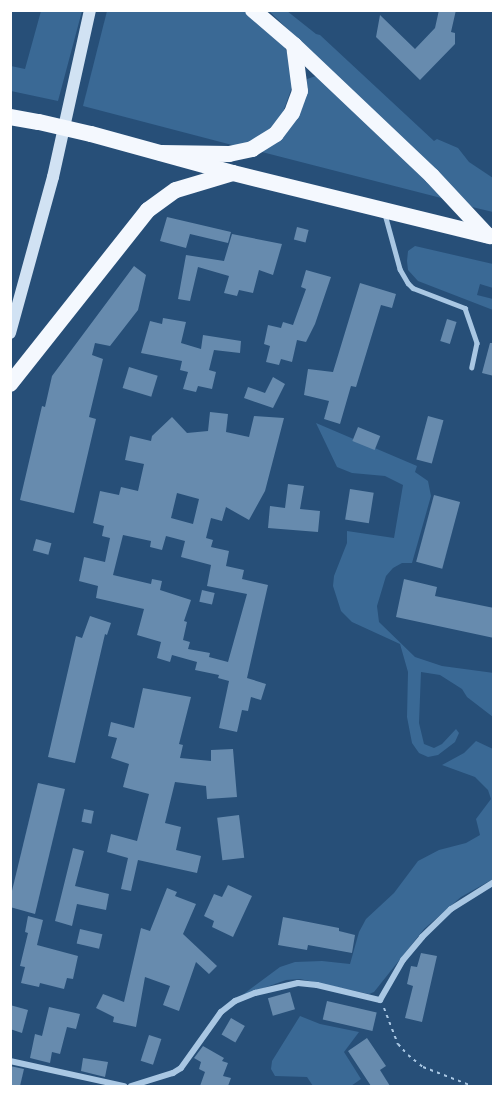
<!DOCTYPE html>
<html>
<head>
<meta charset="utf-8">
<style>
  body { margin:0 }
  #map { position:relative; width:504px; height:1097px; overflow:hidden; background:#274f78; font-family:"PT Sans Narrow",sans-serif }
  div>[style] { position:absolute }
  [style*='--x'] { left:calc(var(--x)*1px); top:calc(var(--y)*1px); width:calc(var(--w)*1px); rotate:calc(var(--a)*1deg) }
  .green>* { inset:0; background:#3a6995 }
  .building>* { inset:0; background:#678bae; transform-origin:0 0 }
  .path>* { height:2px; margin-top:-1px; transform-origin:0; background:repeating-linear-gradient(90deg,#a9c7e3 0 3px,transparent 0 7.5px) }
  .service>* { height:4.5px; margin:-2.25px; padding:0 2.25px; transform-origin:2.25px; border-radius:2.25px; background:#a9c7e3 }
  .minor>* { height:6px; margin:-3px; padding:0 3px; transform-origin:3px; border-radius:3px; background:#a9c7e3 }
  .secondary>* { height:12px; margin:-6px; padding:0 6px; transform-origin:6px; border-radius:6px; background:#d1e2f3 }
  .trunk>* { height:16px; margin:-8px; padding:0 8px; transform-origin:8px; border-radius:8px; background:#f4f8fe }
  .trunk-bridge>* { height:16px; margin:-8px; padding:0 8px; transform-origin:8px; border-radius:8px; background:#f4f8fe }
  span { translate:-50% -50%; white-space:nowrap; text-align:center; line-height:1.15; -webkit-text-stroke:6px #274f78; paint-order:stroke }
  .frame { position:absolute; inset:0; border:12px solid #fff; pointer-events:none }
</style>
</head>
<body>
<div id="map">
  <div class="green">
    <i style="clip-path:polygon(41px 11px,82px 11px,58px 101px,11px 91px,11px 66px,25px 69px)"></i>
    <i style="clip-path:polygon(107px 11px,246px 11px,284px 46px,290px 58px,292px 87px,282px 115px,272px 128px,250px 142px,236px 146px,83px 106px)"></i>
    <i style="clip-path:polygon(269px 11px,287px 11px,316px 34px,320px 35px,434px 141px,437px 139px,458px 148px,469px 162px,493px 178px,493px 212px,472px 207px)"></i>
    <i style="clip-path:polygon(319px 75px,449px 200px,258px 151px,302px 102px,307px 79px)"></i>
    <i style="clip-path:polygon(415px 246px,493px 264px,493px 288px,480px 284px,477px 295px,493px 299px,493px 310px,418px 281px,408px 270px,407px 261px,408px 251px)"></i>
    <i style="clip-path:polygon(316px 423px,417px 466px,415px 472px,428px 481px,431px 496px,412px 563px,402px 563px,393px 568px,386px 576px,377px 606px,379px 622px,415px 657px,442px 666px,494px 673px,493px 717px,467px 697px,462px 689px,440px 675px,421px 672px,419px 723px,424px 744px,434px 748px,442px 744px,456px 729px,459px 733px,455px 742px,438px 755px,428px 757px,419px 753px,412px 743px,407px 717px,408px 672px,400px 644px,352px 622px,341px 611px,333px 586px,334px 576px,347px 543px,347px 531px,394px 538px,403px 485px,385px 476px,352px 473px,337px 467px)"></i>
    <i style="clip-path:polygon(476px 741px,493px 749px,493px 879px,461px 897px,424px 929px,374px 992px,369px 994px,300px 979px,286px 980px,241px 996px,280px 967px,295px 962px,322px 961px,350px 964px,359px 932px,366px 919px,394px 893px,418px 861px,439px 850px,466px 843px,480px 835px,476px 819px,491px 799px,488px 790px,475px 777px,442px 765px,464px 753px)"></i>
    <i style="clip-path:polygon(300px 1016px,320px 1024px,359px 1032px,344px 1052px,361px 1079px,351px 1086px,313px 1086px,307px 1077px,275px 1076px,271px 1069px,272px 1061px)"></i>
  </div>
  <div class="building">
    <i style="clip-path:polygon(439px 10px,456px 10px,451px 32px,455px 33px,455px 44px,420px 80px,376px 37px,380px 15px,415px 49px,435px 28px)"></i>
    <i style="clip-path:polygon(167px 217px,231px 232px,228px 243px,190px 234px,186px 248px,160px 241px)"></i>
    <i style="left:297px;top:227px;width:12px;height:13px;rotate:14deg"></i>
    <i style="clip-path:polygon(232px 234px,282px 244px,273px 275px,259px 270px,253px 293px,239px 290px,237px 296px,224px 293px,229px 276px,198px 267px,190px 301px,178px 299px,186px 255px,224px 261px)"></i>
    <i style="clip-path:polygon(134px 266px,146px 275px,138px 310px,110px 346px,95px 343px,92px 355px,103px 359px,89px 417px,96px 419px,74px 513px,20px 500px,42px 406px,45px 407px,52px 376px)"></i>
    <i style="clip-path:polygon(306px 270px,331px 277px,315px 324px,306px 342px,297px 340px,292px 362px,281px 359px,279px 365px,266px 362px,270px 346px,264px 344px,268px 325px,281px 328px,283px 322px,293px 325px,306px 289px,301px 287px)"></i>
    <i style="clip-path:polygon(360px 283px,396px 294px,392px 308px,381px 305px,356px 387px,351px 386px,340px 424px,324px 419px,329px 401px,304px 395px,308px 369px,333px 372px)"></i>
    <i style="clip-path:polygon(163px 318px,186px 322px,181px 343px,201px 349px,203px 335px,241px 341px,240px 353px,214px 350px,209px 370px,216px 372px,212px 389px,198px 386px,196px 392px,183px 389px,188px 372px,180px 370px,182px 361px,141px 353px,150px 321px,162px 324px)"></i>
    <i style="left:447px;top:319px;width:10px;height:23px;rotate:17deg"></i>
    <i style="clip-path:polygon(490px 343px,494px 343px,494px 376px,482px 373px)"></i>
    <i style="left:129px;top:367px;width:30px;height:22px;rotate:17deg"></i>
    <i style="clip-path:polygon(273px 377px,285px 384px,273px 408px,244px 398px,248px 387px,265px 393px)"></i>
    <i style="clip-path:polygon(evenodd,210px 412px,228px 414px,226px 432px,249px 437px,254px 416px,284px 418px,265px 491px,249px 520px,226px 507px,222px 521px,211px 518px,206px 538px,213px 540px,211px 547px,229px 551px,226px 566px,244px 570px,242px 579px,268px 585px,247px 678px,266px 684px,261px 700px,251px 697px,248px 711px,242px 710px,237px 732px,219px 728px,229px 681px,218px 678px,219px 675px,195px 670px,197px 662px,172px 655px,170px 662px,157px 658px,161px 642px,137px 635px,144px 609px,96px 598px,98px 586px,79px 581px,84px 557px,105px 562px,110px 538px,102px 536px,104px 526px,93px 523px,100px 491px,119px 495px,121px 487px,138px 491px,144px 464px,125px 460px,130px 436px,151px 441px,152px 436px,172px 417px,187px 433px,208px 431px,210px 412px,177px 493px,199px 499px,193px 524px,171px 518px,177px 493px,210px 412px,123px 535px,151px 541px,150px 547px,162px 550px,166px 536px,185px 541px,181px 557px,211px 565px,207px 586px,247px 594px,228px 662px,209px 657px,210px 653px,188px 649px,190px 642px,183px 640px,187px 622px,184px 621px,191px 600px,160px 590px,162px 581px,152px 579px,151px 584px,113px 575px,123px 535px)"></i>
    <i style="left:428px;top:416px;width:16px;height:45px;rotate:15deg"></i>
    <i style="left:358px;top:427px;width:24px;height:15px;rotate:22deg"></i>
    <i style="clip-path:polygon(288px 484px,304px 486px,300px 509px,320px 511px,318px 532px,268px 528px,270px 506px,285px 508px)"></i>
    <i style="left:350px;top:489px;width:24px;height:31px;rotate:9deg"></i>
    <i style="left:434px;top:495px;width:27px;height:69px;rotate:15deg"></i>
    <i style="left:36px;top:539px;width:16px;height:12px;rotate:15deg"></i>
    <i style="clip-path:polygon(404px 579px,437px 587px,435px 596px,494px 608px,494px 638px,396px 617px)"></i>
    <i style="left:202px;top:590px;width:13px;height:12px;rotate:13deg"></i>
    <i style="clip-path:polygon(90px 616px,111px 623px,107px 635px,105px 634px,75px 763px,48px 757px,76px 636px,82px 638px)"></i>
    <i style="clip-path:polygon(143px 688px,191px 697px,179px 744px,183px 745px,180px 758px,211px 761px,211px 750px,233px 749px,237px 797px,207px 799px,206px 786px,175px 782px,165px 823px,181px 827px,176px 850px,201px 856px,197px 873px,138px 860px,131px 891px,121px 889px,128px 858px,107px 852px,111px 834px,137px 841px,149px 794px,123px 787px,129px 764px,111px 758px,117px 738px,108px 736px,111px 722px,134px 728px)"></i>
    <i style="clip-path:polygon(38px 783px,65px 789px,35px 914px,10px 907px,10px 899px)"></i>
    <i style="left:84px;top:809px;width:10px;height:13px;rotate:11deg"></i>
    <i style="left:239px;top:815px;width:43px;height:22px;rotate:83deg"></i>
    <i style="clip-path:polygon(73px 848px,84px 851px,75px 886px,109px 894px,106px 910px,77px 904px,72px 926px,55px 921px)"></i>
    <i style="clip-path:polygon(228px 885px,252px 896px,233px 937px,212px 927px,214px 921px,204px 916px,214px 894px,222px 897px)"></i>
    <i style="clip-path:polygon(167px 888px,177px 892px,175px 896px,196px 904px,183px 934px,217px 966px,209px 974px,196px 962px,179px 1011px,163px 1005px,170px 986px,145px 977px,136px 1027px,113px 1022px,114px 1017px,96px 1008px,103px 994px,124px 1002px,141px 928px,150px 931px)"></i>
    <i style="clip-path:polygon(28px 916px,43px 920px,37px 945px,78px 956px,73px 979px,67px 978px,64px 989px,40px 983px,39px 987px,21px 983px,25px 967px,20px 966px,28px 933px,25px 932px)"></i>
    <i style="clip-path:polygon(283px 917px,339px 928px,339px 931px,355px 935px,352px 953px,308px 945px,307px 950px,278px 945px)"></i>
    <i style="left:80px;top:929px;width:23px;height:15px;rotate:13deg"></i>
    <i style="clip-path:polygon(421px 953px,437px 956px,422px 1022px,405px 1018px,413px 986px,407px 984px,411px 966px,417px 967px)"></i>
    <i style="left:290px;top:992px;width:18px;height:23px;rotate:74deg"></i>
    <i style="left:327px;top:1001px;width:51px;height:19px;rotate:13deg"></i>
    <i style="clip-path:polygon(10px 1005px,28px 1010px,22px 1033px,10px 1029px)"></i>
    <i style="clip-path:polygon(49px 1007px,80px 1014px,76px 1029px,67px 1027px,60px 1054px,52px 1052px,50px 1063px,30px 1058px,35px 1034px,42px 1036px)"></i>
    <i style="left:231px;top:1018px;width:16px;height:19px;rotate:30deg"></i>
    <i style="left:149px;top:1035px;width:13px;height:27px;rotate:18deg"></i>
    <i style="clip-path:polygon(367px 1038px,386px 1066px,380px 1070px,390px 1086px,371px 1086px,348px 1051px)"></i>
    <i style="clip-path:polygon(203px 1046px,224px 1058px,222px 1061px,228px 1063px,223px 1076px,231px 1078px,228px 1086px,200px 1086px,205px 1072px,199px 1069px,201px 1062px,194px 1058px)"></i>
    <i style="clip-path:polygon(83px 1058px,108px 1062px,105px 1077px,81px 1071px)"></i>
    <i style="clip-path:polygon(10px 1066px,24px 1069px,20px 1086px,10px 1086px)"></i>
  </div>
  <div class="path">
    <i style="--x:384;--y:1008;--w:39;--a:69"></i>
    <i style="--x:398;--y:1044;--w:15;--a:48"></i>
    <i style="--x:408;--y:1055;--w:19;--a:39"></i>
    <i style="--x:423;--y:1067;--w:53;--a:21.2"></i>
  </div>
  <div class="service">
    <i style="--x:385;--y:214;--w:57;--a:74.7"></i>
    <i style="--x:400;--y:269;--w:16;--a:60"></i>
    <i style="--x:408;--y:283;--w:7;--a:45"></i>
    <i style="--x:413;--y:288;--w:56;--a:21"></i>
    <i style="--x:465;--y:308;--w:37;--a:71"></i>
    <i style="--x:477;--y:343;--w:25;--a:102"></i>
  </div>
  <div class="minor">
    <i style="--x:10;--y:1061;--w:117;--a:12.4"></i>
    <i style="--x:131;--y:1086;--w:44;--a:-17.2"></i>
    <i style="--x:173;--y:1073;--w:9;--a:-32"></i>
    <i style="--x:181;--y:1068;--w:69;--a:-54.5"></i>
    <i style="--x:221;--y:1012;--w:18;--a:-38"></i>
    <i style="--x:235;--y:1001;--w:22;--a:-22"></i>
    <i style="--x:255;--y:993;--w:44;--a:-13.1"></i>
    <i style="--x:298;--y:983;--w:19;--a:6"></i>
    <i style="--x:317;--y:985;--w:65;--a:13.4"></i>
    <i style="--x:380;--y:1000;--w:46;--a:-60.1"></i>
    <i style="--x:403;--y:960;--w:30;--a:-50"></i>
    <i style="--x:422;--y:937;--w:40;--a:-44"></i>
    <i style="--x:451;--y:909;--w:51;--a:-32.1"></i>
  </div>
  <div class="secondary">
    <i style="--x:10;--y:333;--w:162;--a:-74.6"></i>
    <i style="--x:53;--y:177;--w:171;--a:-77.5"></i>
  </div>
  <div class="trunk">
    <i style="--x:253;--y:10;--w:54;--a:40.5"></i>
    <i style="--x:10;--y:117;--w:29;--a:10"></i>
    <i style="--x:91;--y:134;--w:147;--a:15.4"></i>
    <i style="--x:233;--y:173;--w:265;--a:13.8"></i>
    <i style="--x:161;--y:153;--w:68;--a:0.8"></i>
    <i style="--x:229;--y:154;--w:24;--a:-12"></i>
    <i style="--x:252;--y:149;--w:28;--a:-32"></i>
    <i style="--x:276;--y:134;--w:26;--a:-53"></i>
    <i style="--x:292;--y:113;--w:23;--a:-70"></i>
    <i style="--x:300;--y:91;--w:46;--a:-97.4"></i>
    <i style="--x:294;--y:45;--w:190;--a:43.5"></i>
    <i style="--x:432;--y:176;--w:81;--a:47"></i>
    <i style="--x:10;--y:384;--w:222;--a:-51.6"></i>
    <i style="--x:148;--y:210;--w:34;--a:-36"></i>
    <i style="--x:176;--y:190;--w:59;--a:-16.6"></i>
  </div>
  <div class="trunk-bridge">
    <i style="--x:39;--y:122;--w:53;--a:13"></i>
  </div>
  <div class="frame"></div>
</div>
</body>
</html>
